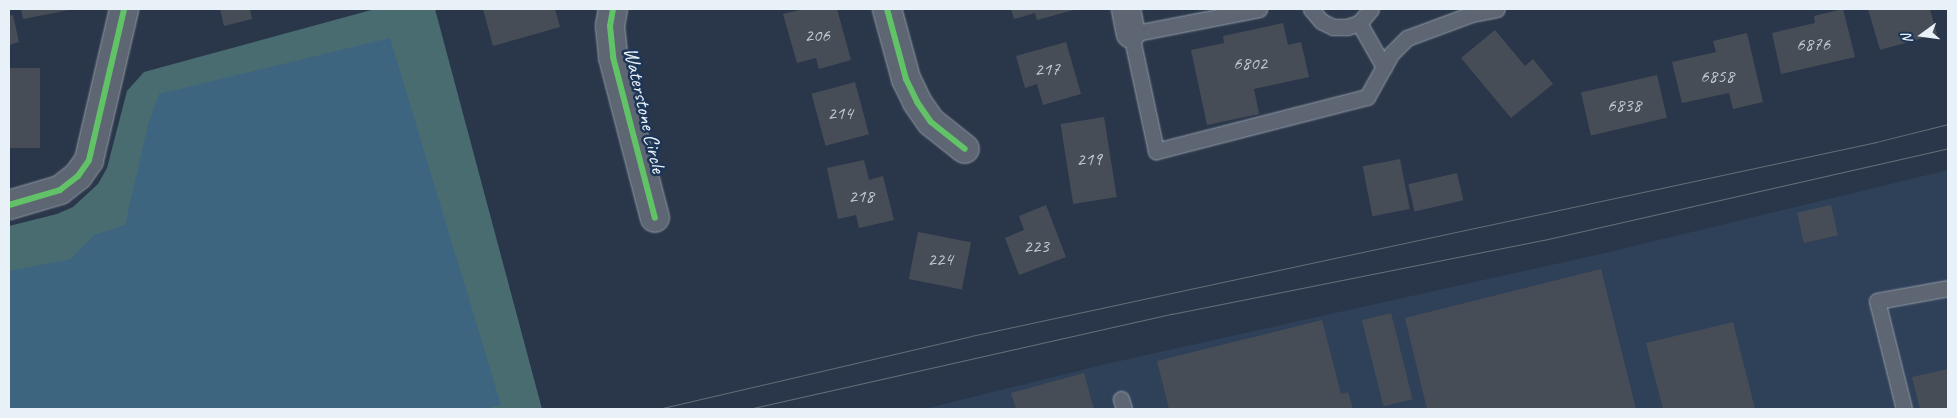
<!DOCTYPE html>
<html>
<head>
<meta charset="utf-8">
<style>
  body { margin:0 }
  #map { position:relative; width:1957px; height:418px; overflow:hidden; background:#2a374a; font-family:Caveat,sans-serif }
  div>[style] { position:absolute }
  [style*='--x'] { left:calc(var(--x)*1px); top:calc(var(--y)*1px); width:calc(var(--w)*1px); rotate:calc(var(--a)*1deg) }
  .built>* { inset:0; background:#2f4059 }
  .green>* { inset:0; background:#496c71 }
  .water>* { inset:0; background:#3d6580 }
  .building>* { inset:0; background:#474d57; transform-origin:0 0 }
  .roads { filter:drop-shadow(0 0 1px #959da7) drop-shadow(0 0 1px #959da7) }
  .service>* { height:15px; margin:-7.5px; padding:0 7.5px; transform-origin:7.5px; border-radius:7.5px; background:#5d6672 }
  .minor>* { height:28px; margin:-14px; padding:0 14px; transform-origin:14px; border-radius:14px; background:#5d6672 }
  .tram>* { height:1px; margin:-0.5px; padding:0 0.5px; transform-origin:0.5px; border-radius:0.5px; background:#656d78 }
  .cycleway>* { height:6px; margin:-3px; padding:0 3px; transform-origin:3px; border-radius:3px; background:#61c268 }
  span { translate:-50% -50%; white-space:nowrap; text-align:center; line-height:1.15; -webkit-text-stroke:5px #1d3557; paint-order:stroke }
  .number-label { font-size:19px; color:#c0c8d0 }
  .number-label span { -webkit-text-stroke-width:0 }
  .street-label { font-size:21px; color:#e8f1f8 }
  .frame { position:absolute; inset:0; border:10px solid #e8f1f8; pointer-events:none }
  .north { position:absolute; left:1897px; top:10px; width:50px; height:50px; -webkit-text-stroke:4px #1d3557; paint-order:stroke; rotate:256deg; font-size:14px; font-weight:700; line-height:20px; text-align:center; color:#e8f1f8 }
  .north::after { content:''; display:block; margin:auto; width:18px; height:22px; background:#e8f1f8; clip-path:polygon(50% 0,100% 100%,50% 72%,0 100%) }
</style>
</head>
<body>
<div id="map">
  <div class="built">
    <i style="clip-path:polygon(1948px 170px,1948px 409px,924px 409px,1106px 364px,1605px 253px)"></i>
  </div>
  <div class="green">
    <i style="clip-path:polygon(375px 9px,435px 9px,542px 409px,9px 409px,9px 226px,57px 214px,73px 207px,98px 184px,107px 168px,127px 91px,144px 72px)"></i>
  </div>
  <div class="water">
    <i style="clip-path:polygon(390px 38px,501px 405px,485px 409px,9px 409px,9px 271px,71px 259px,94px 235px,125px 225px,148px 125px,159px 94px)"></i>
  </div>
  <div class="building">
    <i style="clip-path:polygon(21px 9px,68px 9px,69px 10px,23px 19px)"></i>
    <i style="clip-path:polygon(220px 9px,250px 9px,252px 19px,224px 26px)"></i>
    <i style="clip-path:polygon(483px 9px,555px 9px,560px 27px,493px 46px)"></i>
    <i style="clip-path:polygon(804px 9px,837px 9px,851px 60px,819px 69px,816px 58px,797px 63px,783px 14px)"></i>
    <i style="clip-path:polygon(1011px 9px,1077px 9px,1037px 20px,1035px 13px,1014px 19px)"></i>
    <i style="clip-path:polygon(1843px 9px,1855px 57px,1781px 74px,1772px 33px,1815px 23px,1814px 16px)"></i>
    <i style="clip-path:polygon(1868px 9px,1930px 9px,1937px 34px,1880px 50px)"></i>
    <i style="clip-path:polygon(13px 15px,19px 42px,9px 45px,9px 16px)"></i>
    <i style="clip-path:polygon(1283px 23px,1288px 45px,1301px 42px,1309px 77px,1254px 89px,1259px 114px,1207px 125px,1191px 50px,1224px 43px,1223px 36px)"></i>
    <i style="clip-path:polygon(1495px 30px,1525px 66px,1533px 59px,1553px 84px,1511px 118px,1461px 58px)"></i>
    <i style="clip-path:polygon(1747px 33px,1763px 102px,1733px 109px,1729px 93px,1682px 103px,1672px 62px,1716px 52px,1713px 41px)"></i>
    <i style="clip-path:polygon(1066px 42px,1081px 94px,1043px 105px,1037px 84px,1025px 88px,1016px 56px)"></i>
    <i style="left:9px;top:68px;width:31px;height:80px"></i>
    <i style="left:1657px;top:75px;width:44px;height:78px;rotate:77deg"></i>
    <i style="left:855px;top:82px;width:54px;height:45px;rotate:75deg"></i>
    <i style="left:1104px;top:117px;width:81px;height:44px;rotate:81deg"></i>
    <i style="left:1400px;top:159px;width:51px;height:38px;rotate:79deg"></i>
    <i style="clip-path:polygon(864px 160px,869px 180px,883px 176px,894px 220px,859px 228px,856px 215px,838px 219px,827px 168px)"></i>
    <i style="left:1457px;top:173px;width:28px;height:50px;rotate:77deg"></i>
    <i style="clip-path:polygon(1046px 205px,1066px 257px,1019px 275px,1005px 238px,1024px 230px,1019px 216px)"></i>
    <i style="left:1831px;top:205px;width:31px;height:35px;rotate:77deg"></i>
    <i style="left:918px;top:232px;width:54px;height:48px;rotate:11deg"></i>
    <i style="clip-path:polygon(1601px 269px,1636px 409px,1427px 409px,1405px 318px)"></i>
    <i style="left:1391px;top:313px;width:89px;height:30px;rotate:76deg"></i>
    <i style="clip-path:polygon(1322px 320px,1341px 394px,1348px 392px,1353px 409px,1169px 409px,1157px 361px)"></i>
    <i style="clip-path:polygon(1733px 322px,1755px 409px,1663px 409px,1646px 343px)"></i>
    <i style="clip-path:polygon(1948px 369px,1948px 409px,1920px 409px,1912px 377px)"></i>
    <i style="clip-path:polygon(1084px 373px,1094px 409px,1016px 409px,1011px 393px)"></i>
  </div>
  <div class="roads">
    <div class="service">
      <i style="--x:1259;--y:9;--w:130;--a:168.9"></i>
      <i style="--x:1131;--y:34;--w:120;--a:77.9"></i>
      <i style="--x:1156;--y:151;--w:218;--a:-14.4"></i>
      <i style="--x:1367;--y:97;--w:49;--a:-60.8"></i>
      <i style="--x:1391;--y:54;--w:23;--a:-45"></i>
      <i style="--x:1407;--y:38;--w:69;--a:-20.3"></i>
      <i style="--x:1472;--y:14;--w:25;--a:-11"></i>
      <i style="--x:1311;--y:9;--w:16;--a:50"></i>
      <i style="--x:1321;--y:21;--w:13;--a:27"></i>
      <i style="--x:1333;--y:27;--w:14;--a:0"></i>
      <i style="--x:1347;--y:27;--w:13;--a:-18"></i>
      <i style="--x:1359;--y:23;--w:18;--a:-49"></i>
      <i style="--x:1359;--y:23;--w:51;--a:60.4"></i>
      <i style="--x:1121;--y:399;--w:10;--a:73"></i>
      <i style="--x:1904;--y:409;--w:111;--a:-104"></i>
      <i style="--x:1877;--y:301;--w:72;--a:-10.4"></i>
    </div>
    <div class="minor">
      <i style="--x:613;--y:9;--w:17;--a:100"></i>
      <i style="--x:610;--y:26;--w:31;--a:84"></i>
      <i style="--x:613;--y:57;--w:166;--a:75.4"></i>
      <i style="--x:887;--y:9;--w:73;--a:74.8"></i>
      <i style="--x:906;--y:79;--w:25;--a:64"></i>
      <i style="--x:917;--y:102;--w:24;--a:55"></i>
      <i style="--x:931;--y:122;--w:43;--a:38.5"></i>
      <i style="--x:1126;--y:9;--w:25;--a:79"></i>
      <i style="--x:9;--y:205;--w:53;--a:-16.4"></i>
      <i style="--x:60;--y:190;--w:23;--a:-38"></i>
      <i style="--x:78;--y:176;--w:19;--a:-55"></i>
      <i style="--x:89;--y:160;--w:155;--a:-76.9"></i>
    </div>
  </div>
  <div class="tram">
    <i style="--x:658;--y:409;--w:321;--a:-13.1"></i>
    <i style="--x:971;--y:336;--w:926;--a:-12.1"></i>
    <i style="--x:1876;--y:142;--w:74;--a:-14"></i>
    <i style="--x:749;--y:409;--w:434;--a:-12.7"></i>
    <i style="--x:1172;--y:314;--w:379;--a:-11.3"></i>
    <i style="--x:1544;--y:240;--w:414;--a:-12.8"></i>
  </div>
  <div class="cycleway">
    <i style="--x:613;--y:9;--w:17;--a:100"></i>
    <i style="--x:610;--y:26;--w:31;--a:84"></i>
    <i style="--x:613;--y:57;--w:166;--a:75.4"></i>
    <i style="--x:887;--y:9;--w:73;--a:74.8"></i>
    <i style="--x:906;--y:79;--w:25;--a:64"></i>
    <i style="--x:917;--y:102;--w:24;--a:55"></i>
    <i style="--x:931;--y:122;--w:43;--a:38.5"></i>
    <i style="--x:9;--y:205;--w:53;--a:-16.4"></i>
    <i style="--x:60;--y:190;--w:23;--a:-38"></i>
    <i style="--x:78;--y:176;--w:19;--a:-55"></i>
    <i style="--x:89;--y:160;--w:155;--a:-76.9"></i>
  </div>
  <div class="number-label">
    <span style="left:817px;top:36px">206</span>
    <span style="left:1813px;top:45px">6876</span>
    <span style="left:1250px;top:64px">6802</span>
    <span style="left:1047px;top:70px">217</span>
    <span style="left:1717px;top:77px">6858</span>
    <span style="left:1624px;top:106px">6838</span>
    <span style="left:840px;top:114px">214</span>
    <span style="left:1089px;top:160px">219</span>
    <span style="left:861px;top:197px">218</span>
    <span style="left:1036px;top:247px">223</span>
    <span style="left:940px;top:260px">224</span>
  </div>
  <div class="street-label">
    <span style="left:645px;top:110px;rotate:77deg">Waterstone Circle</span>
  </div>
  <div class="frame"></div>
  <div class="north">N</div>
</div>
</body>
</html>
